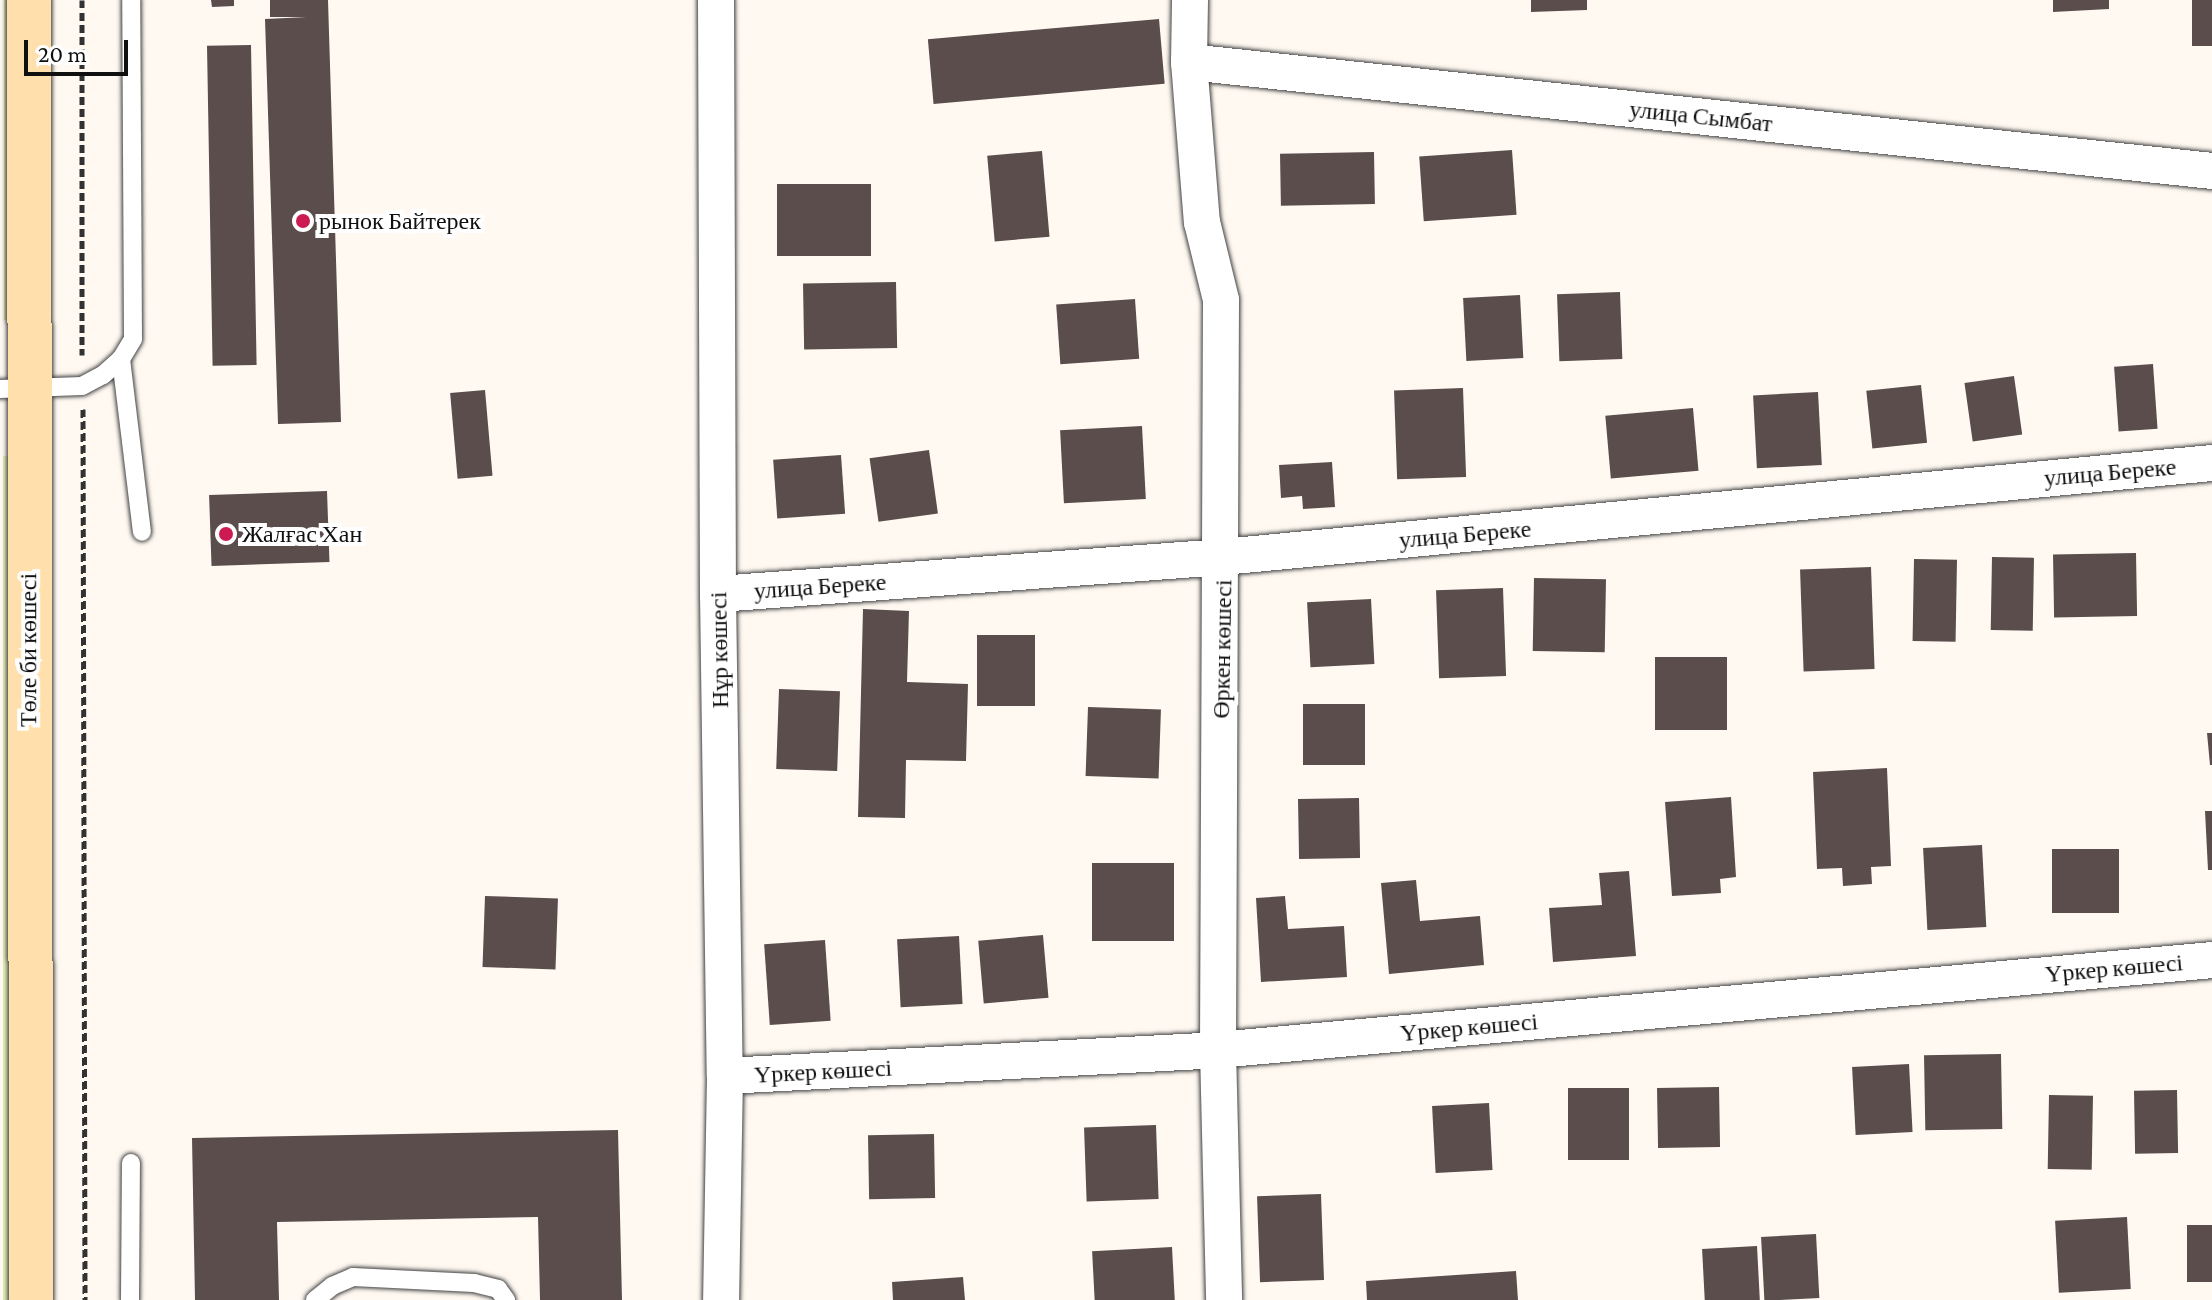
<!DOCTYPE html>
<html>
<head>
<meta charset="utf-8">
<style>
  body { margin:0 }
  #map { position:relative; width:2212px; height:1300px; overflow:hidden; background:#fff9f2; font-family:"Crimson Pro",serif }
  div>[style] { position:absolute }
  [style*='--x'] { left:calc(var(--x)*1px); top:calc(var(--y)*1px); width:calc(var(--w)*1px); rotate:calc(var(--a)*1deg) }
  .green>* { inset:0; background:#e2eeb7; transform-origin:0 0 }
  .building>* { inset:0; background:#5a4d4b; transform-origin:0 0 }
  .path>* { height:5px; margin-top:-2.5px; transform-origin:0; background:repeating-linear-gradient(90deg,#323232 0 8px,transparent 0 12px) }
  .roads { filter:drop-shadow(0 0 2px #434343) drop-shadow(0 0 2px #434343) }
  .service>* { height:18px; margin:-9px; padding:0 9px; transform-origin:9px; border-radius:9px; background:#fff }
  .minor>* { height:36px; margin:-18px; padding:0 18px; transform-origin:18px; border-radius:18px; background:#fff }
  .secondary>* { height:44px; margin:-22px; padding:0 22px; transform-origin:22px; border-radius:22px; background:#ffe0ad }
  .dots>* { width:22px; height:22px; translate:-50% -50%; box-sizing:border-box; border:4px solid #fff; border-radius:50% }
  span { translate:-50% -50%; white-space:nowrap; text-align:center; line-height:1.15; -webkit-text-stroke:8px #fff; paint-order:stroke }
  .street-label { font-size:24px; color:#101010 }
  .poi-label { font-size:24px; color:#101010 }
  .left { translate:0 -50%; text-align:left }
  .scale { position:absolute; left:24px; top:40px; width:104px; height:36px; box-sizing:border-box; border:4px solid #101010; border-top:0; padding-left:10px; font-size:24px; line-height:28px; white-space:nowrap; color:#101010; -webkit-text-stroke:6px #fff; paint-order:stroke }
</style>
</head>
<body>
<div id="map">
  <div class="green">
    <i style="left:4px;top:0;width:9px;height:320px"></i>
    <i style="left:3px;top:456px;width:9px;height:844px"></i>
  </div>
  <div class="building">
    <i style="clip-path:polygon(211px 0,234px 0,234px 6px,212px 7px)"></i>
    <i style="clip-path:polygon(270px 0,328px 0,341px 422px,278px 424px,265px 19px,307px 17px,270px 17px)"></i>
    <i style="clip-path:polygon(1531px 0,1587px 0,1587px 10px,1531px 12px)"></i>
    <i style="clip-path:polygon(2053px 0,2109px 0,2109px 9px,2053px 12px)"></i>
    <i style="left:2192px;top:0;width:20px;height:46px"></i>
    <i style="left:1159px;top:19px;width:65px;height:232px;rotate:85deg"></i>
    <i style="left:251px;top:45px;width:320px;height:44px;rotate:89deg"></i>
    <i style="left:1512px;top:150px;width:65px;height:93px;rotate:86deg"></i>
    <i style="left:1042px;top:151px;width:86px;height:55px;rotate:85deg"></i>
    <i style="left:1374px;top:152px;width:52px;height:94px;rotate:89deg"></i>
    <i style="left:777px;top:184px;width:94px;height:72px"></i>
    <i style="left:896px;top:282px;width:66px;height:93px;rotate:89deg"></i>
    <i style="left:1620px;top:292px;width:67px;height:63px;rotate:88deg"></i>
    <i style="left:1520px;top:295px;width:63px;height:57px;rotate:87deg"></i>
    <i style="left:1135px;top:299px;width:60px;height:79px;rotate:86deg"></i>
    <i style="left:2153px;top:364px;width:65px;height:39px;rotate:86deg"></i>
    <i style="left:2014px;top:376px;width:59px;height:50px;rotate:82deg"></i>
    <i style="left:1921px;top:385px;width:58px;height:55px;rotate:84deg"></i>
    <i style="left:1463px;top:388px;width:89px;height:69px;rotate:88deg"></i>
    <i style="left:485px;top:390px;width:86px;height:35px;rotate:85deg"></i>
    <i style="left:1818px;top:392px;width:73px;height:65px;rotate:87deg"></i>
    <i style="left:1693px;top:408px;width:63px;height:88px;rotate:85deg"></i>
    <i style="left:1142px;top:426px;width:73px;height:82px;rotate:87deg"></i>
    <i style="left:929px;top:450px;width:64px;height:60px;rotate:82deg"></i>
    <i style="left:841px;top:455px;width:59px;height:68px;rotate:86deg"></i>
    <i style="clip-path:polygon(1332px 462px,1335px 507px,1303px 509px,1302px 496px,1281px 498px,1279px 465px)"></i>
    <i style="left:327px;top:491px;width:71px;height:118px;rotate:88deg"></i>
    <i style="left:2136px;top:553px;width:63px;height:83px;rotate:89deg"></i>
    <i style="left:1992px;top:557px;width:42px;height:73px;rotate:1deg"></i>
    <i style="left:1914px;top:559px;width:43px;height:82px;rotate:1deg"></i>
    <i style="left:1871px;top:567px;width:102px;height:71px;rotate:88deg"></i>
    <i style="left:1534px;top:578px;width:72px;height:73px;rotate:1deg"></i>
    <i style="left:1503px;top:588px;width:88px;height:67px;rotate:88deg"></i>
    <i style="left:1371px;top:599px;width:65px;height:64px;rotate:87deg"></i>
    <i style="clip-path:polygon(863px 609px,909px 611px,907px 682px,968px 684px,966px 761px,906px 760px,905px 818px,858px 817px)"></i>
    <i style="left:977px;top:635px;width:58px;height:71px"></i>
    <i style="left:1655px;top:657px;width:72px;height:73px"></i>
    <i style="left:779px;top:689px;width:61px;height:80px;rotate:2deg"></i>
    <i style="left:1365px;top:704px;width:61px;height:62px;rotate:90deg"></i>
    <i style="left:1088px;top:707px;width:73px;height:69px;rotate:2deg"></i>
    <i style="clip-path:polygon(2207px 733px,2212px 733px,2212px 765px,2210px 765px)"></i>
    <i style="clip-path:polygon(1887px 768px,1891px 866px,1871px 867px,1872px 884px,1843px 886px,1842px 868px,1817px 869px,1813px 772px)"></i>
    <i style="clip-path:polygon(1731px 797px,1736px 877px,1720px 879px,1721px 893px,1672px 896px,1665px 802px)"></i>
    <i style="left:1359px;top:798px;width:60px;height:61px;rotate:89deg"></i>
    <i style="clip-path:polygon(2205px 811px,2212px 811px,2212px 870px,2208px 870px)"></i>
    <i style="left:1982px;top:845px;width:82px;height:59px;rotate:87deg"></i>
    <i style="left:2052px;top:849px;width:67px;height:64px"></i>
    <i style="left:1092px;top:863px;width:82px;height:78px"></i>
    <i style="clip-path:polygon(1629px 871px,1636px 956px,1553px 962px,1549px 908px,1602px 905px,1599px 873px)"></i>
    <i style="clip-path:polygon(1416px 880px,1420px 921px,1480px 916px,1484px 965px,1389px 974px,1381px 883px)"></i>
    <i style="left:485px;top:896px;width:73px;height:71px;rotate:2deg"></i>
    <i style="clip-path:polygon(1285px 896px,1288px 929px,1344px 926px,1347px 977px,1261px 982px,1256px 898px)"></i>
    <i style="left:1043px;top:935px;width:63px;height:65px;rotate:85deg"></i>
    <i style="left:959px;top:936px;width:68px;height:62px;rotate:87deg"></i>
    <i style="left:825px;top:940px;width:81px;height:61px;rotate:86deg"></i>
    <i style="left:2001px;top:1054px;width:75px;height:77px;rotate:89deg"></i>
    <i style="left:1909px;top:1064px;width:68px;height:57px;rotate:87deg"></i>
    <i style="left:1719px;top:1087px;width:60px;height:62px;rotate:89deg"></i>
    <i style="left:1568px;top:1088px;width:61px;height:72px"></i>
    <i style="left:2177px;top:1090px;width:63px;height:43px;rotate:89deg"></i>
    <i style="left:2049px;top:1095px;width:44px;height:74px;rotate:1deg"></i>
    <i style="left:1489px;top:1103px;width:67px;height:57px;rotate:87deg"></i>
    <i style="left:1156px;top:1125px;width:74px;height:72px;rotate:88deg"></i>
    <i style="clip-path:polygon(618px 1130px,622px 1300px,540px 1300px,538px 1217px,277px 1222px,279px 1300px,195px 1300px,192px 1138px)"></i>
    <i style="left:934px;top:1134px;width:64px;height:66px;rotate:89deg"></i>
    <i style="left:1321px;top:1194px;width:86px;height:64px;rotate:88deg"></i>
    <i style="left:2127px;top:1217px;width:72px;height:72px;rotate:87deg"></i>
    <i style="left:2187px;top:1225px;width:25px;height:57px"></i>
    <i style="left:1816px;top:1234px;width:64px;height:55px;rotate:87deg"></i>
    <i style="left:1757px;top:1246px;width:54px;height:55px;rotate:87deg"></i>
    <i style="left:1172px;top:1247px;width:53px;height:80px;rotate:87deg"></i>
    <i style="clip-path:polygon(1516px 1271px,1518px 1300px,1367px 1300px,1366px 1281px)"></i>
    <i style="clip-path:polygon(963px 1277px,965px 1300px,893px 1300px,892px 1282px)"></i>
  </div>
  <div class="path">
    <i style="--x:82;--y:0;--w:355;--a:90"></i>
    <i style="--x:83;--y:409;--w:891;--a:89.87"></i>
  </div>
  <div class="roads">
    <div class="service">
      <i style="--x:121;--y:359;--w:174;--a:83.1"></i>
      <i style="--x:0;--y:389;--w:82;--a:-2.1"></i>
      <i style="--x:82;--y:386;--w:24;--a:-28"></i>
      <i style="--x:103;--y:375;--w:24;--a:-42"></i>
      <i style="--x:121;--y:359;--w:23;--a:-59"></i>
      <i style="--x:133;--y:339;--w:339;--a:-90.3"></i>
      <i style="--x:130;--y:1300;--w:137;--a:-89.6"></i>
      <i style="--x:315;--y:1300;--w:22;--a:-39"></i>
      <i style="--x:332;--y:1286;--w:23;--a:-23"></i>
      <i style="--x:353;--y:1277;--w:121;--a:2.8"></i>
      <i style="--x:474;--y:1283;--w:25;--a:14"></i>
      <i style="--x:498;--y:1289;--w:14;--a:54"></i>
    </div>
    <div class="minor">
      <i style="--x:716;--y:0;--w:594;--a:89.81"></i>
      <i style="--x:718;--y:594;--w:482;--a:89.2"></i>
      <i style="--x:725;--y:1076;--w:224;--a:91"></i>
      <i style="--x:1190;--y:0;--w:62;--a:90.9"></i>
      <i style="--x:1189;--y:62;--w:161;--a:85.4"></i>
      <i style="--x:1202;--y:222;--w:80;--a:76.3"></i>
      <i style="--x:1221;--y:300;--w:750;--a:90.23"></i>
      <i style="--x:1218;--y:1050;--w:250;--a:88.6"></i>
      <i style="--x:1189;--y:62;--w:1029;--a:6.08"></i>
      <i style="--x:718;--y:594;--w:506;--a:-4.19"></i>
      <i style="--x:1223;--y:557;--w:993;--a:-5.43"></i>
      <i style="--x:725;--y:1076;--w:494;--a:-3"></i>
      <i style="--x:1218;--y:1050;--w:998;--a:-5.17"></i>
    </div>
    <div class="secondary">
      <i style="--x:29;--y:0;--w:1300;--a:89.91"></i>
    </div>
  </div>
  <div class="dots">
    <i style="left:303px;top:221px;background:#ce1a52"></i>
    <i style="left:226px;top:534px;background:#ce1a52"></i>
  </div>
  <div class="street-label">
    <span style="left:1701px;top:116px;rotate:6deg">улица Сымбат</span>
    <span style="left:2110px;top:472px;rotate:-5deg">улица Береке</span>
    <span style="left:1465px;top:534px;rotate:-5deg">улица Береке</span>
    <span style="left:820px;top:586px;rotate:-4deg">улица Береке</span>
    <span style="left:1222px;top:649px;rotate:-89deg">Өркен көшесі</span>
    <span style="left:28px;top:650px;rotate:-90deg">Төле би көшесі</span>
    <span style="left:719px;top:650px;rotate:-91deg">Нұр көшесі</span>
    <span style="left:2114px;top:968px;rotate:-5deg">Үркер көшесі</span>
    <span style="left:1469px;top:1027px;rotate:-5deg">Үркер көшесі</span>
    <span style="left:823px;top:1071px;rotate:-3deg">Үркер көшесі</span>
  </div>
  <div class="poi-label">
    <span class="left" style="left:319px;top:221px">рынок Байтерек</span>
    <span class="left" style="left:242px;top:534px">Жалғас Хан</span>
  </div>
  <div class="scale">20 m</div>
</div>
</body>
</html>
